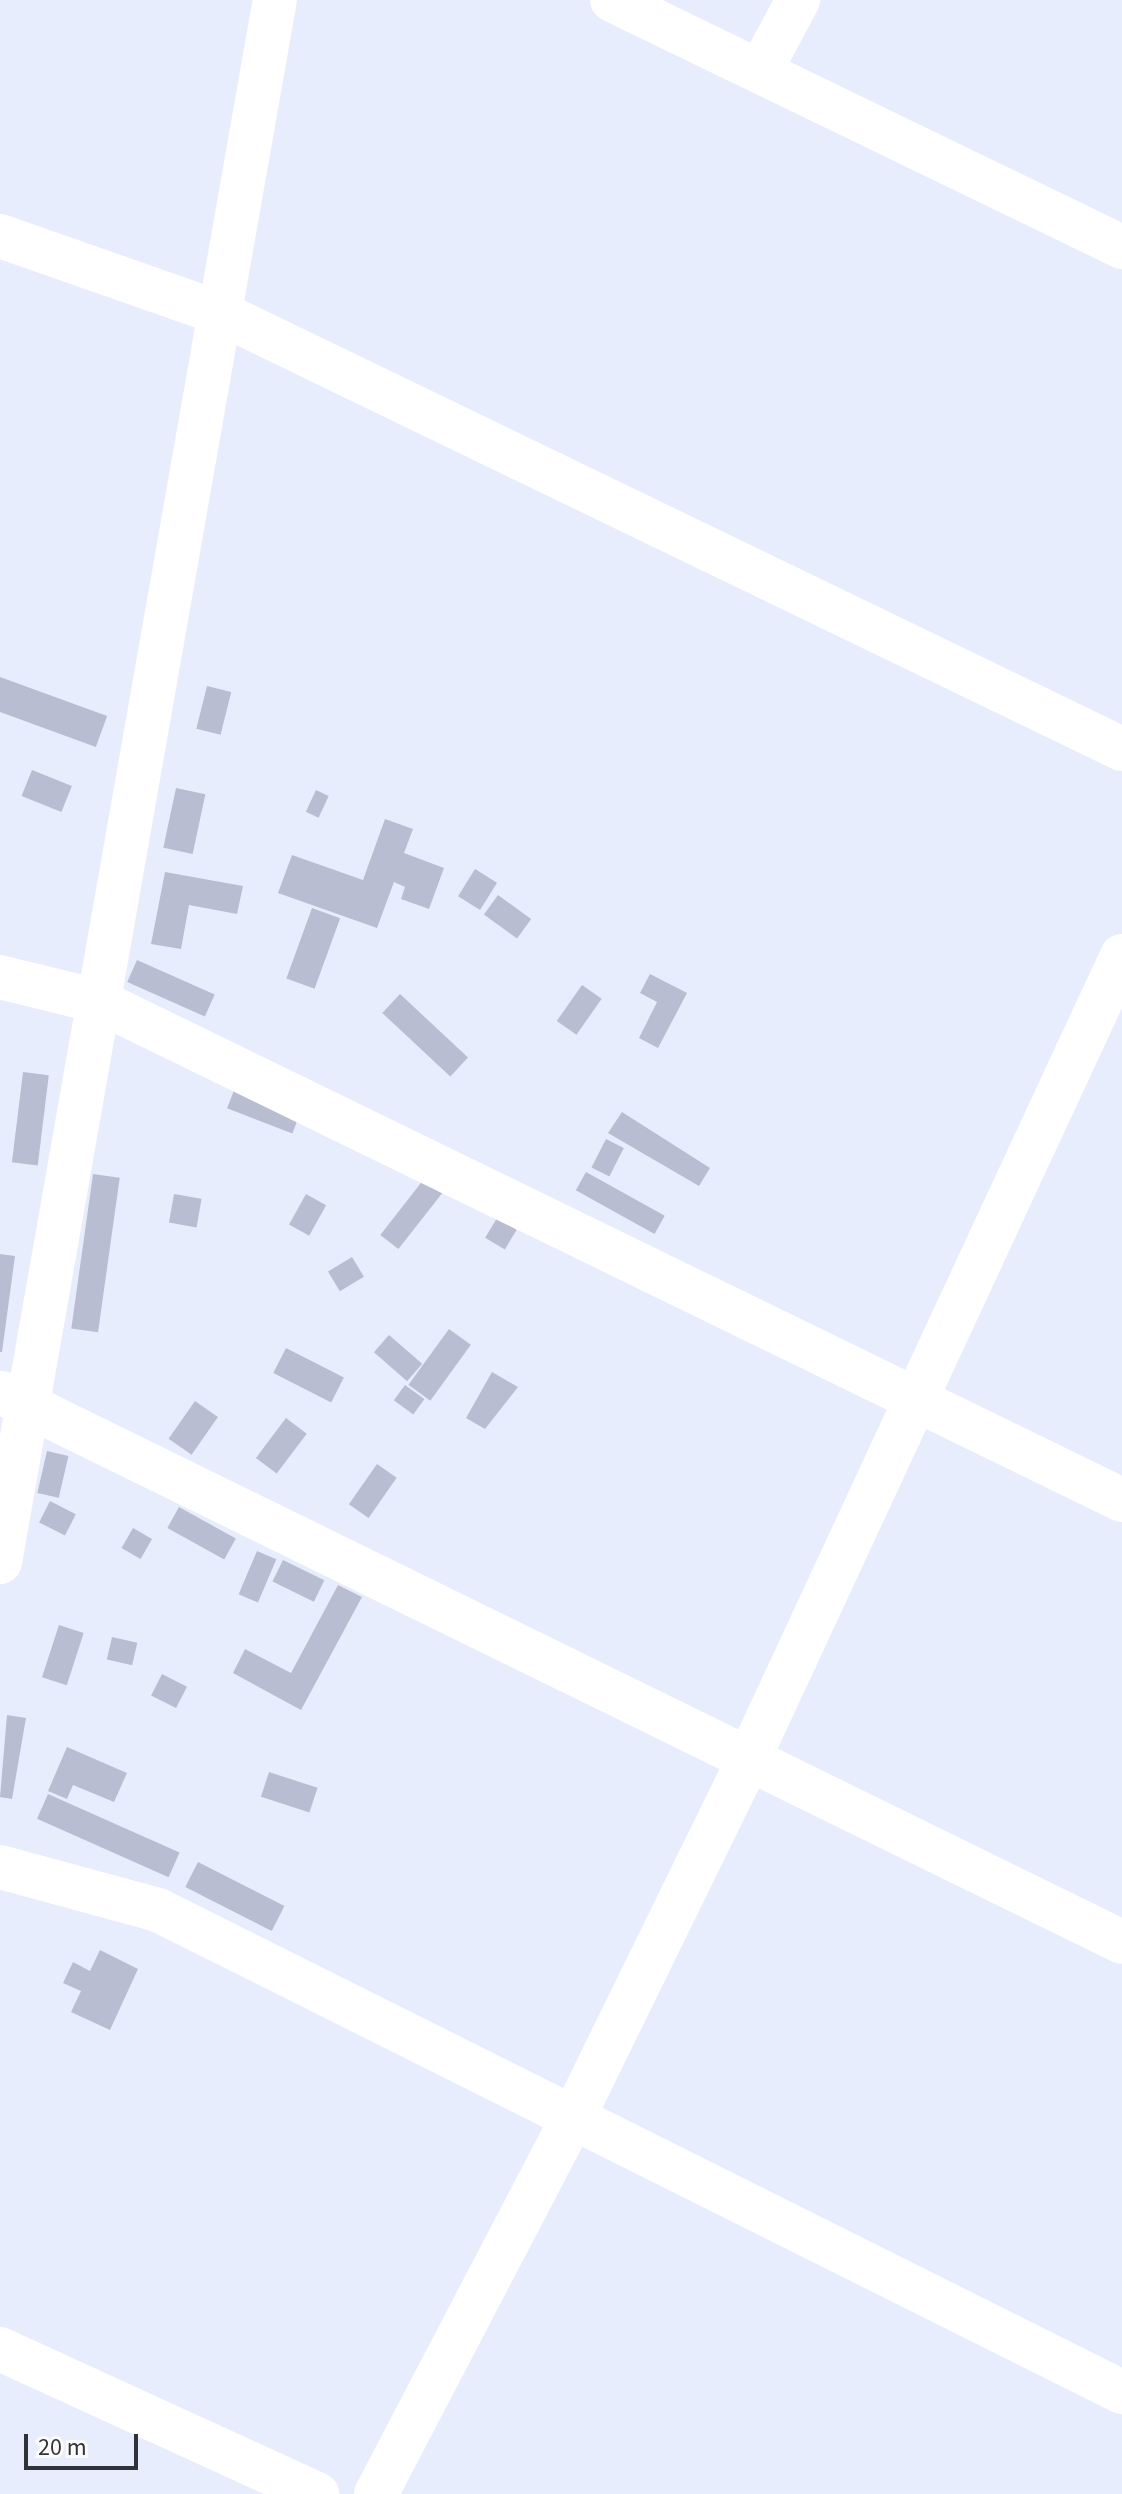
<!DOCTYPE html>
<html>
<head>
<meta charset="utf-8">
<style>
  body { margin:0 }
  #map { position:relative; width:1122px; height:2494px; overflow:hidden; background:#e8edfe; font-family:"Source Sans 3",sans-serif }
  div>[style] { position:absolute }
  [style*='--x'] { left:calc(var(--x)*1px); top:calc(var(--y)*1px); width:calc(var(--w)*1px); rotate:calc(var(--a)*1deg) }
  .building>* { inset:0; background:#b8bdd2; transform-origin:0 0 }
  .minor>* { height:44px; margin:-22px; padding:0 22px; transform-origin:22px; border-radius:22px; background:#fff }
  span { translate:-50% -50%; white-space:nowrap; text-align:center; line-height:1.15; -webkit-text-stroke:8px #fbfbfb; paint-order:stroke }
  .scale { position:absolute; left:24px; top:2434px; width:114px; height:36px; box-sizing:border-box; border:4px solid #30323a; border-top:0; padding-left:10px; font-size:24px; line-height:28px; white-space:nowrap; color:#30323a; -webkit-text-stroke:6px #fbfbfb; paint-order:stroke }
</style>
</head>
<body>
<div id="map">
  <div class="building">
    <i style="left:0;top:677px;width:114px;height:33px;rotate:20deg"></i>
    <i style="left:207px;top:686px;width:25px;height:44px;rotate:14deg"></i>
    <i style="left:32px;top:770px;width:43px;height:28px;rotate:22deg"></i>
    <i style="left:176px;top:788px;width:30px;height:61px;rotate:12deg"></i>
    <i style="left:316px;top:790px;width:14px;height:24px;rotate:25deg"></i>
    <i style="clip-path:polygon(385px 819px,413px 829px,404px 853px,444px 868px,429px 909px,401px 899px,405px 887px,394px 882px,377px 928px,278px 893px,292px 855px,363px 880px)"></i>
    <i style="left:475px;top:869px;width:26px;height:32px;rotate:32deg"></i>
    <i style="clip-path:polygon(165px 872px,243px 886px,237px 914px,189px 905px,181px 949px,151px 944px)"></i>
    <i style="left:498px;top:895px;width:41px;height:24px;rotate:36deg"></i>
    <i style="left:312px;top:908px;width:30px;height:75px;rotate:20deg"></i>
    <i style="left:137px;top:960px;width:85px;height:24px;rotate:24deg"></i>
    <i style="clip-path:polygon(650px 974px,687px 993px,658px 1048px,639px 1038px,657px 1002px,640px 993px)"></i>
    <i style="left:582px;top:985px;width:24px;height:44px;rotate:35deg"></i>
    <i style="left:400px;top:994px;width:93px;height:26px;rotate:43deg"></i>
    <i style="left:23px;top:1072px;width:26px;height:91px;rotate:7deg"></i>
    <i style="left:236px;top:1085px;width:70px;height:25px;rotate:21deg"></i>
    <i style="clip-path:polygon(622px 1112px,710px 1168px,699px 1186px,608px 1133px)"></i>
    <i style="left:606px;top:1139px;width:20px;height:32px;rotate:27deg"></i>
    <i style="left:586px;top:1172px;width:90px;height:21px;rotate:29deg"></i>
    <i style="left:93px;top:1174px;width:27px;height:156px;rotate:8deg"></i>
    <i style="left:424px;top:1179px;width:23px;height:71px;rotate:38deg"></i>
    <i style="left:174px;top:1194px;width:28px;height:29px;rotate:10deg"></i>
    <i style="left:306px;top:1194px;width:23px;height:35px;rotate:29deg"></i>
    <i style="left:497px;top:1218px;width:23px;height:23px;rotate:31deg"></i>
    <i style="clip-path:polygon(0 1254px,15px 1256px,2px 1352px,0 1352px)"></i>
    <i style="left:352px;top:1257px;width:23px;height:28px;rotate:59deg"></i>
    <i style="left:449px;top:1329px;width:27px;height:69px;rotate:36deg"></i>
    <i style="left:389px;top:1335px;width:44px;height:23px;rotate:41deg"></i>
    <i style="left:286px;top:1348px;width:65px;height:28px;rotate:27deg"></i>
    <i style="clip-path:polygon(492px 1372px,518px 1387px,485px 1429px,466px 1418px)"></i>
    <i style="left:405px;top:1385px;width:24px;height:19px;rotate:36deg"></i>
    <i style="left:195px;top:1401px;width:28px;height:46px;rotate:35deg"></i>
    <i style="left:286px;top:1418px;width:26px;height:50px;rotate:37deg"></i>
    <i style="left:47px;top:1451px;width:22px;height:43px;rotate:13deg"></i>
    <i style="left:377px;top:1464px;width:24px;height:49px;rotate:35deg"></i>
    <i style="left:50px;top:1501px;width:29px;height:24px;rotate:27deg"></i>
    <i style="left:179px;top:1507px;width:65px;height:24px;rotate:29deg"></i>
    <i style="left:133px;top:1528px;width:22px;height:23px;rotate:30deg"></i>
    <i style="left:257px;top:1551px;width:21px;height:47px;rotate:23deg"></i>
    <i style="left:283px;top:1560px;width:46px;height:24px;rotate:26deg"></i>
    <i style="clip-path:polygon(338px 1585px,362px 1597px,301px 1710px,233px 1673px,245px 1649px,291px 1673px)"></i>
    <i style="left:59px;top:1625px;width:26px;height:55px;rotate:18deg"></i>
    <i style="left:112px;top:1637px;width:26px;height:23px;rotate:13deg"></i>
    <i style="left:162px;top:1674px;width:28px;height:24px;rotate:27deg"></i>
    <i style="clip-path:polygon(7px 1715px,26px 1718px,12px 1799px,0 1797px)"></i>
    <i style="clip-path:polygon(67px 1747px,127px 1773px,114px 1802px,73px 1785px,67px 1799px,48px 1791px)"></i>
    <i style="left:269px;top:1772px;width:51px;height:26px;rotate:18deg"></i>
    <i style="left:48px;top:1794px;width:144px;height:27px;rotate:24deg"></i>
    <i style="left:198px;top:1862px;width:97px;height:28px;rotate:27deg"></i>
    <i style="clip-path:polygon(100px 1950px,138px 1969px,110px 2030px,71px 2012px,81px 1991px,63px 1983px,73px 1962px,90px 1971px)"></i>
  </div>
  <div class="minor">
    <i style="--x:612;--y:0;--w:567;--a:25.84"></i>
    <i style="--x:760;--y:71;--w:81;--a:-61.8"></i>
    <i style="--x:0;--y:236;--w:233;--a:19.3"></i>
    <i style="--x:220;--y:313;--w:1002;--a:25.8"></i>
    <i style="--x:0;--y:977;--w:101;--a:13.8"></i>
    <i style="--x:98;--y:1001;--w:1139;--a:25.98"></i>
    <i style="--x:2;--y:1393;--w:1247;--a:26.11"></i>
    <i style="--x:0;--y:1562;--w:1586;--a:-80.02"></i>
    <i style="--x:0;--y:1867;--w:164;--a:15.2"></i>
    <i style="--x:158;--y:1910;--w:1078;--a:26.57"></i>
    <i style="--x:0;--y:2349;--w:349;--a:24.6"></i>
    <i style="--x:376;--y:2494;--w:429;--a:-62.4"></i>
    <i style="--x:575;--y:2114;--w:401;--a:-63.9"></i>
    <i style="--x:751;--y:1754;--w:880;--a:-65.07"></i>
  </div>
  <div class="scale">20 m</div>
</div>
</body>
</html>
